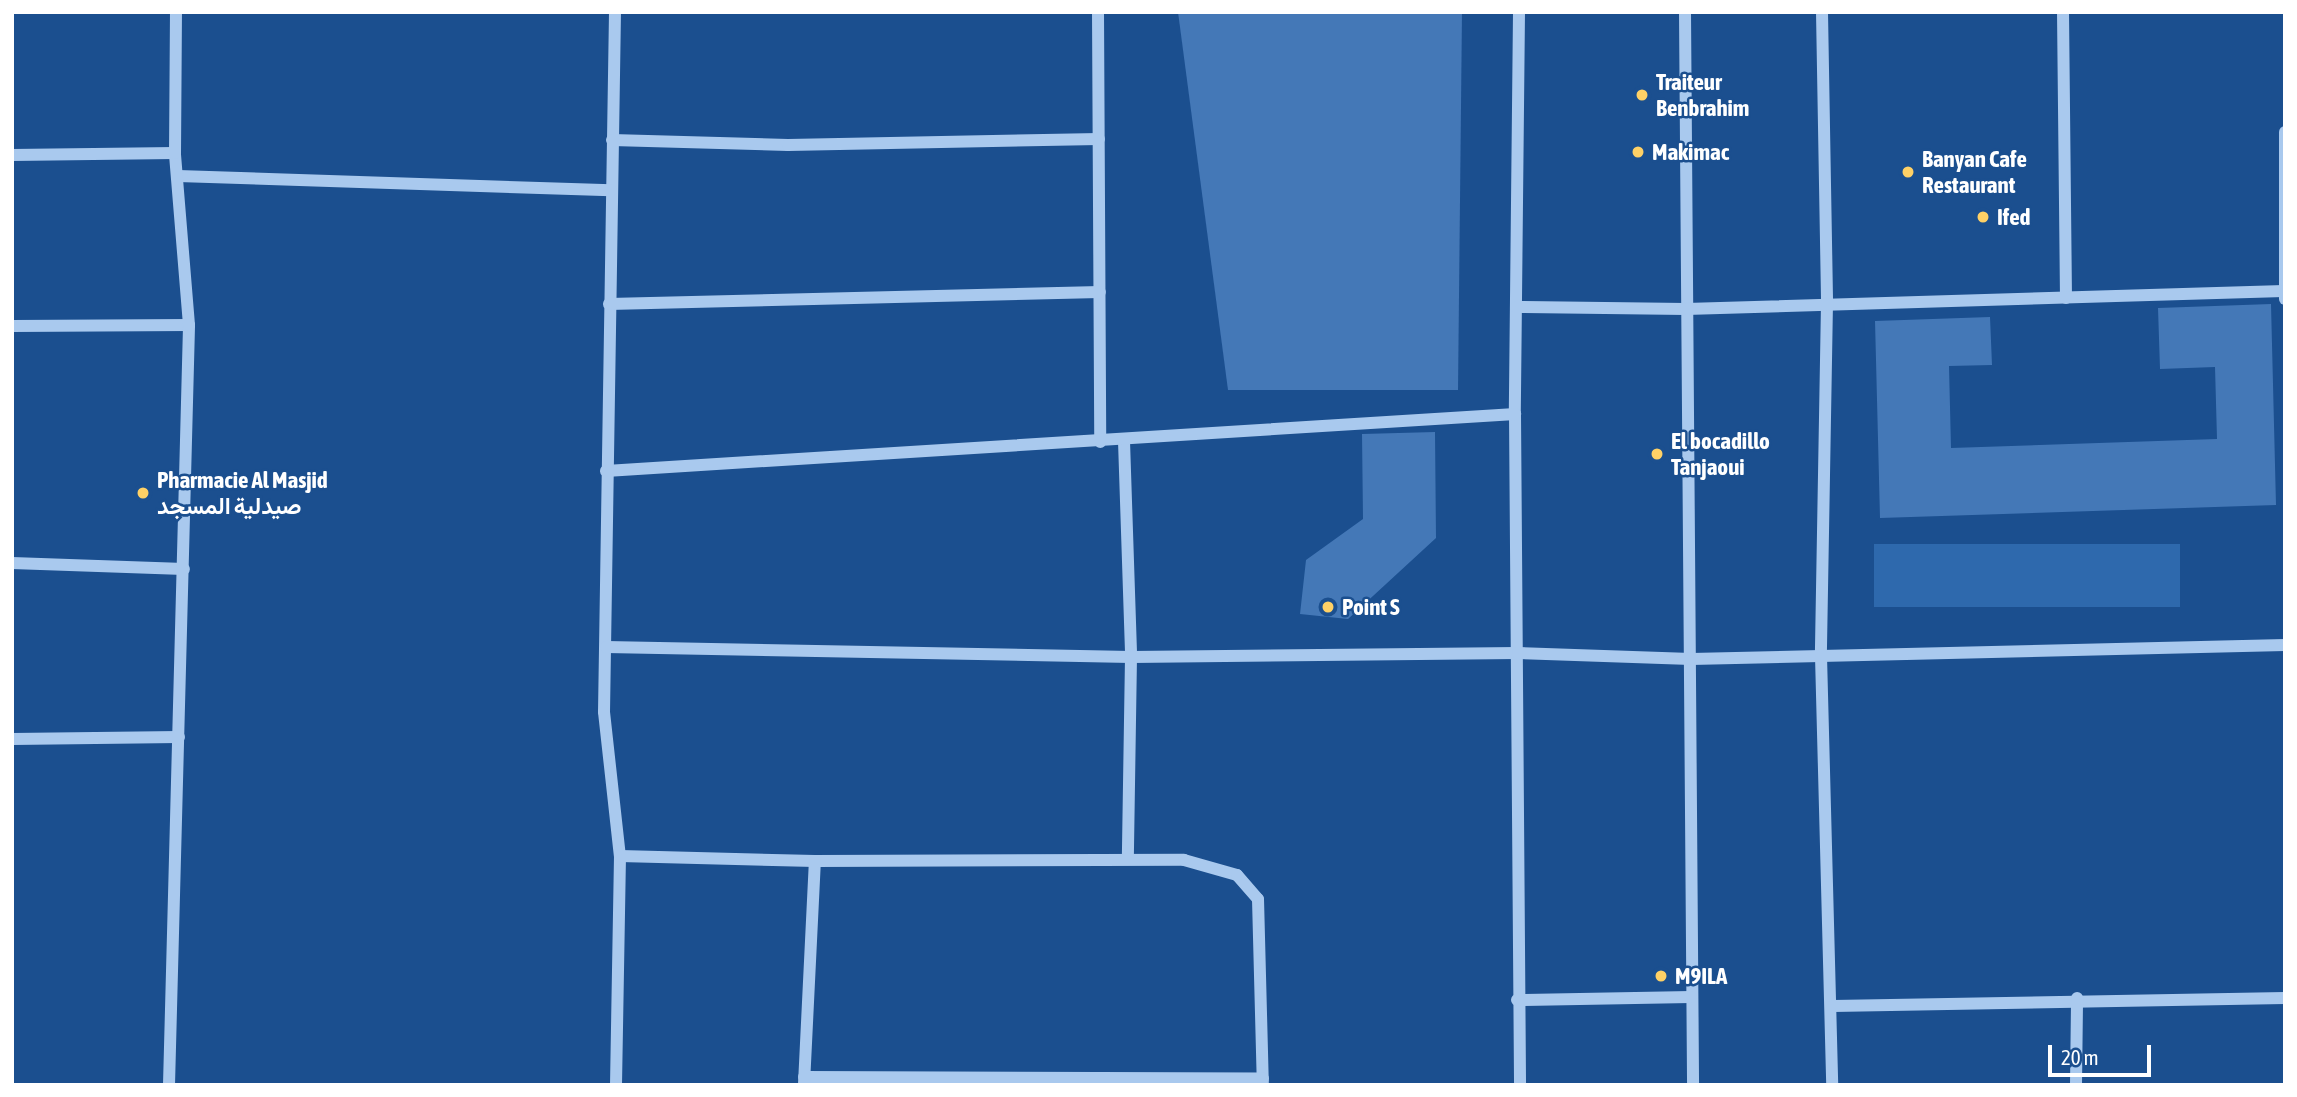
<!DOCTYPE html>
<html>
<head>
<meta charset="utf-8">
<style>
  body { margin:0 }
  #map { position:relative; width:2297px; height:1097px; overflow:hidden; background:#1b4f8f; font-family:"Asap Condensed",Vazirmatn,sans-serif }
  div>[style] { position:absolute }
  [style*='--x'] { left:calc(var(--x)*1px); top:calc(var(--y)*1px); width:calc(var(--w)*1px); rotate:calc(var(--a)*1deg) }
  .green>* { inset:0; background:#2e69ad; transform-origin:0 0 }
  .building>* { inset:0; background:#4478b7 }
  .minor>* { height:12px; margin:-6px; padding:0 6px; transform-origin:6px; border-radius:6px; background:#a9c9ee }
  .dots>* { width:19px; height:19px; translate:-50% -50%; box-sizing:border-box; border:4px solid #1b4f8f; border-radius:50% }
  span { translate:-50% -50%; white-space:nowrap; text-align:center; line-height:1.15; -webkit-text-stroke:5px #1b4f8f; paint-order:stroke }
  .poi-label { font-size:23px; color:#fff; font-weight:700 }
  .left { translate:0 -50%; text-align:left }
  .frame { position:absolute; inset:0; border:14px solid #fff; pointer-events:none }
  .scale { position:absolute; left:2048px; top:1045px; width:103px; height:32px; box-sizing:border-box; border:4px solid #fff; border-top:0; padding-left:9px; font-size:21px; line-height:24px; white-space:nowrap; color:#fff; -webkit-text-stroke:5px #1b4f8f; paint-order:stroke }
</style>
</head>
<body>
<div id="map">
  <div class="green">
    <i style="left:1874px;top:544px;width:306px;height:63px"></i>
  </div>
  <div class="building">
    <i style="clip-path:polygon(1178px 12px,1462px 12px,1458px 390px,1228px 390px)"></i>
    <i style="clip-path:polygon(2271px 304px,2276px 505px,1880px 518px,1875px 321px,1990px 317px,1992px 365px,1949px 366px,1951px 448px,2217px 439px,2215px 367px,2160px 369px,2158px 308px)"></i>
    <i style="clip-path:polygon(1435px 432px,1436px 538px,1348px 619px,1300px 614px,1306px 560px,1363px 519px,1362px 434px)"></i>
  </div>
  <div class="minor">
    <i style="--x:615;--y:12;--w:700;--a:90.9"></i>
    <i style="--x:604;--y:712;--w:145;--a:83.7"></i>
    <i style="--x:620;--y:856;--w:229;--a:91"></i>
    <i style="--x:1098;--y:12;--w:430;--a:89.7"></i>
    <i style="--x:1519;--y:12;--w:402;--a:90.6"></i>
    <i style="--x:1515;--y:414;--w:671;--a:89.57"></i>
    <i style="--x:1685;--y:12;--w:1073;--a:89.57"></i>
    <i style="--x:1822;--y:12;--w:291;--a:89"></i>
    <i style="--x:1827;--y:303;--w:353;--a:91"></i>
    <i style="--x:1821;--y:656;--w:429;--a:88.5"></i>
    <i style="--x:2063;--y:12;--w:286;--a:89.4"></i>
    <i style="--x:612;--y:140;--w:176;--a:1.6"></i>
    <i style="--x:788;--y:145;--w:311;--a:-1.1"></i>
    <i style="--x:12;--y:155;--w:163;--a:-0.7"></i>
    <i style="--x:178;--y:176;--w:433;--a:1.9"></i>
    <i style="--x:2285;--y:299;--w:167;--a:-90"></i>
    <i style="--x:609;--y:304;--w:491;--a:-1.4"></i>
    <i style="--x:1516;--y:307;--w:170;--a:0.7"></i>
    <i style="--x:1686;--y:309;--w:598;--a:-1.72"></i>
    <i style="--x:12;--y:326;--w:177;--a:-0.3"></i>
    <i style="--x:1124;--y:441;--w:216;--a:88.1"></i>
    <i style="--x:1131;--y:657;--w:201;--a:90.9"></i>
    <i style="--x:606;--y:471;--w:911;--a:-3.59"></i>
    <i style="--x:12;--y:563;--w:172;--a:2"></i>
    <i style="--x:606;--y:647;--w:525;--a:1.09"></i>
    <i style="--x:1131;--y:657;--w:387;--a:-0.6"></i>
    <i style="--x:1518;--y:653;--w:173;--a:2"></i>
    <i style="--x:1691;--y:659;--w:594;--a:-1.35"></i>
    <i style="--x:12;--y:739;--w:167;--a:-0.7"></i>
    <i style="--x:620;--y:856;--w:195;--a:1.5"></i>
    <i style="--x:815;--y:861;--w:369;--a:-0.2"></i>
    <i style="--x:1184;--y:860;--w:55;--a:15.8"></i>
    <i style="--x:1237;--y:875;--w:32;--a:49"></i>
    <i style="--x:1258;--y:899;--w:186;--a:88.5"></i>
    <i style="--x:1517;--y:1000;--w:174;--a:-1"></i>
    <i style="--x:1833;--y:1006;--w:452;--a:-1"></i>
    <i style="--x:804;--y:1077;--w:459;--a:0.2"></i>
    <i style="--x:804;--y:1084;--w:223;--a:-87.2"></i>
    <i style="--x:169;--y:1085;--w:760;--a:-88.49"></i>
    <i style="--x:189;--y:325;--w:173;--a:-94.7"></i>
    <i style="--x:175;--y:153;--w:141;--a:-89.6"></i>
    <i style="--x:2076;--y:1085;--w:87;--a:-89.3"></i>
  </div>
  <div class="dots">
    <i style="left:1642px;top:95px;background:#ffd166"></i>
    <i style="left:1638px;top:152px;background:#ffd166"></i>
    <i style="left:1908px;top:172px;background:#ffd166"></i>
    <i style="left:1983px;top:217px;background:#ffd166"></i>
    <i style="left:1657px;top:454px;background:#ffd166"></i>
    <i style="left:143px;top:493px;background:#ffd166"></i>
    <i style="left:1328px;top:607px;background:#ffd166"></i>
    <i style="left:1661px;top:976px;background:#ffd166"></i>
  </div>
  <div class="poi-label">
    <span class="left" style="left:1656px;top:95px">Traiteur<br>Benbrahim</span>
    <span class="left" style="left:1652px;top:152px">Makimac</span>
    <span class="left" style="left:1922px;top:172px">Banyan Cafe<br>Restaurant</span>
    <span class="left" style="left:1997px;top:217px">Ifed</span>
    <span class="left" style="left:1671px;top:454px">El bocadillo<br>Tanjaoui</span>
    <span class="left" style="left:157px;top:493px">Pharmacie Al Masjid<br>صيدلية المسجد</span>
    <span class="left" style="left:1342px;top:607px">Point S</span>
    <span class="left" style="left:1675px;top:976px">M9ILA</span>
  </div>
  <div class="frame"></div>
  <div class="scale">20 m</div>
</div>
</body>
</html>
